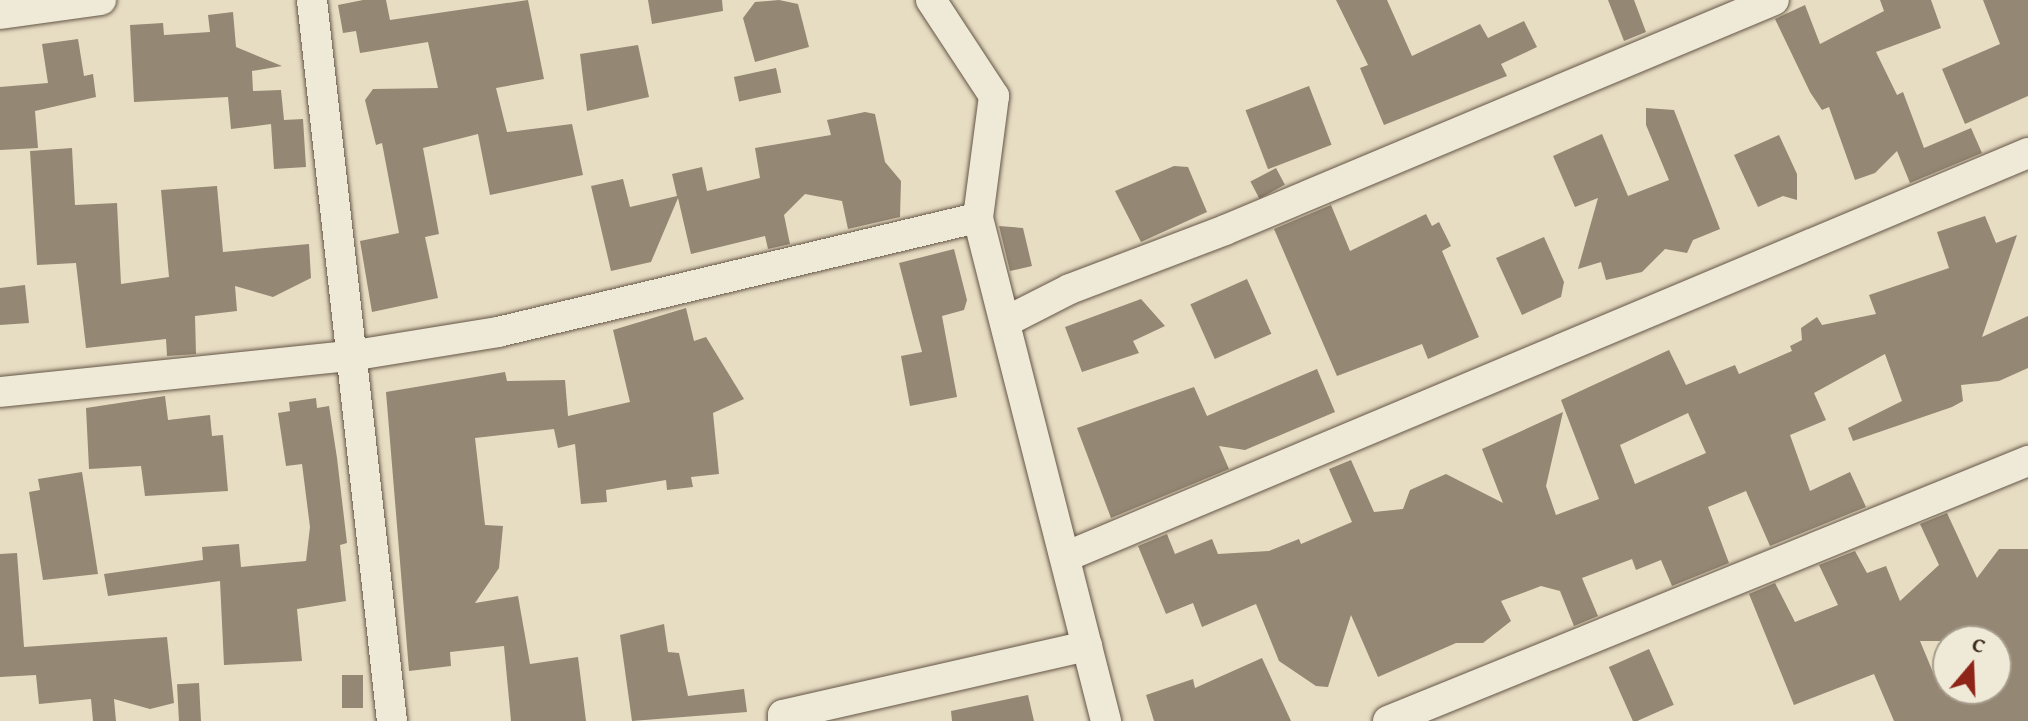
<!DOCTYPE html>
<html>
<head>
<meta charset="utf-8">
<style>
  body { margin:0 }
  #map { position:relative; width:2028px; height:721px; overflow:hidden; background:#e7ddc3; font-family:"Gentium Book Plus",serif }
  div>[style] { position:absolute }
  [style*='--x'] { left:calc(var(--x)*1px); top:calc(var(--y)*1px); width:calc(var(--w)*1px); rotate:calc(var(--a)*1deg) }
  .building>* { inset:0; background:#948773; transform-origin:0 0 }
  .roads { filter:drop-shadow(0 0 2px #655646) drop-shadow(0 0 2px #655646) }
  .minor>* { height:30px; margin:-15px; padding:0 15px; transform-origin:15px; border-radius:15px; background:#efe9d8 }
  span { translate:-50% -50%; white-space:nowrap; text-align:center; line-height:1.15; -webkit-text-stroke:6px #efe9d8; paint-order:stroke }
  .north { position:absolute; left:1932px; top:625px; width:80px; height:80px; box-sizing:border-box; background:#efe9d8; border:2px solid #a79c8d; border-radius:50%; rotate:19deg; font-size:22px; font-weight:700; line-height:32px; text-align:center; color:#3a291c }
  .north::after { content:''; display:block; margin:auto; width:28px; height:36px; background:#8f2418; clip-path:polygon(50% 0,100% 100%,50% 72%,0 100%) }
</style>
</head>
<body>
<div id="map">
  <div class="building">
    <i style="clip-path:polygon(363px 0,386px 0,390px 20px,528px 0,544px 79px,496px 88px,507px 132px,572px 124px,583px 175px,490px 195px,478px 134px,423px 148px,439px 234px,425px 237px,438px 298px,372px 312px,360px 241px,399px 233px,382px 143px,376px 145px,365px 100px,373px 89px,438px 88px,428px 42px,360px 53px,356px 31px,343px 33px,338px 5px)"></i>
    <i style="clip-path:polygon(648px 0,722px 0,723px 11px,652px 24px)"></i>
    <i style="clip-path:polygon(779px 0,798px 4px,809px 47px,755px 62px,743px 18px,755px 2px)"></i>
    <i style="clip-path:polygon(1336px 0,1387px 0,1412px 56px,1480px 24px,1488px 38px,1524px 21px,1537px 47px,1501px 64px,1507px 76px,1384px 125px,1360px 68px,1368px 65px)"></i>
    <i style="clip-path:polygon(1608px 0,1634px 0,1646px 32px,1624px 41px)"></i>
    <i style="clip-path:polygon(1880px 0,1931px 0,1941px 28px,1876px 52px,1897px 95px,1903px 92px,1924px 148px,1971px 128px,1982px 153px,1910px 183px,1897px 151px,1875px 173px,1855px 180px,1829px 107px,1822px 110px,1810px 92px,1775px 19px,1805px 5px,1820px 44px,1884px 11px)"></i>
    <i style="clip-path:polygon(1983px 0,2028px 0,2028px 96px,1965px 124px,1942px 69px,2000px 44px)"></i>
    <i style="clip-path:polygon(233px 12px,236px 47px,282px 66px,252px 71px,253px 91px,281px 90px,284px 120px,303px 119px,306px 167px,274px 169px,271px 124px,231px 129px,228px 97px,134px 102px,130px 25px,163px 23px,164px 35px,210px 32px,208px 15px)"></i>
    <i style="clip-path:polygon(78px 39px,84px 76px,93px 74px,96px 97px,35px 111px,38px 148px,0 150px,0 87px,48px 83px,42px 44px)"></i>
    <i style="clip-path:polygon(638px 45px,649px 97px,587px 111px,580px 54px)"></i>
    <i style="left:776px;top:68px;width:25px;height:43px;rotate:78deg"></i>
    <i style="left:1309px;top:86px;width:63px;height:68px;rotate:69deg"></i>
    <i style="clip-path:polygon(1646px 108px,1674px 110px,1720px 229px,1693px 240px,1687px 253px,1665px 249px,1642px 272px,1606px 280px,1601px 262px,1578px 269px,1598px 198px,1575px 207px,1553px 156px,1602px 134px,1628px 196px,1669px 180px,1646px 125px)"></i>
    <i style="clip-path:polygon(865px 112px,875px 114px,885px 162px,901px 181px,900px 217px,848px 229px,842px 201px,805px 194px,784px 215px,790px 244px,768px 249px,765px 236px,691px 254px,678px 198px,651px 262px,611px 271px,591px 186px,623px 179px,630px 207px,677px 196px,672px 174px,702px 167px,707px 191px,760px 178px,755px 148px,831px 135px,827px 120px)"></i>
    <i style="clip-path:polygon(1779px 135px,1797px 174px,1797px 200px,1783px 196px,1758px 207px,1734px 155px)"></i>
    <i style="clip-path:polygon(72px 148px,75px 205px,117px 203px,121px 284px,169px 277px,161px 190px,217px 186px,223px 252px,309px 244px,311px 278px,273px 297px,235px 286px,237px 311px,195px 316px,196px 354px,167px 356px,166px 339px,86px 348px,76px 263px,37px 265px,30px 151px)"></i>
    <i style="clip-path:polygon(1174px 166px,1188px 167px,1207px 212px,1141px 242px,1115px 191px)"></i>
    <i style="left:1276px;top:168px;width:19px;height:29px;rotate:62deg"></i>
    <i style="clip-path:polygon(1331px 205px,1350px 251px,1426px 214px,1432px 226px,1439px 222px,1451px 246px,1442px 251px,1479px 337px,1428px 359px,1422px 344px,1337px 376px,1274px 229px)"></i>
    <i style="clip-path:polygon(evenodd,1985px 216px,1996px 243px,2017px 235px,1982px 337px,2028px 316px,2028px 368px,1999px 381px,1961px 385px,1963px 401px,1952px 407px,1853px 441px,1848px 428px,1902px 401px,1885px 354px,1814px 393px,1826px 420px,1790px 435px,1810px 491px,1850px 472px,1866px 507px,1770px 546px,1746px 491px,1708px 507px,1729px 563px,1672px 586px,1661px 560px,1636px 570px,1632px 559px,1582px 578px,1598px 616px,1574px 626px,1560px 591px,1541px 586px,1501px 601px,1511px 621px,1483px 643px,1456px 643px,1378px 677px,1351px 615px,1328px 687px,1316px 686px,1279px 661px,1256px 604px,1202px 627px,1193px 603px,1166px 614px,1138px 546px,1167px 534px,1175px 554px,1212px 539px,1218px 554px,1269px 551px,1299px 539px,1301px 544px,1352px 522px,1329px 469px,1351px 460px,1374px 512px,1403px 509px,1410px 490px,1446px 474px,1503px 503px,1482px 449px,1563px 412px,1546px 486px,1556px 515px,1599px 499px,1561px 400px,1669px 350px,1686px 385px,1735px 365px,1739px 374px,1792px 351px,1790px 346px,1802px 340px,1801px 328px,1817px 317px,1822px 325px,1876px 314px,1869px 295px,1949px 268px,1937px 232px,1985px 216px,1688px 413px,1706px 453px,1635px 484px,1620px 445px,1688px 413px)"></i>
    <i style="clip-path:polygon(999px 226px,1023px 228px,1032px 266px,1010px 271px)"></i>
    <i style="clip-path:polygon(1544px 237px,1564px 282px,1561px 297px,1522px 315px,1496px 258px)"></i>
    <i style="clip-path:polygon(954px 249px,967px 300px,964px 310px,942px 316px,957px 397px,910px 406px,901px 356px,922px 352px,899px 263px)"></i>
    <i style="left:1247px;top:279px;width:60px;height:62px;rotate:66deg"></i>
    <i style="clip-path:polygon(25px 285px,29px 323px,0 325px,0 288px)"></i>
    <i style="clip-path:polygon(1141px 299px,1165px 326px,1133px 341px,1139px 353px,1082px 372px,1065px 327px)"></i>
    <i style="clip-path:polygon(686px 308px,694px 341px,706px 337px,744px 399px,713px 413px,719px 474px,691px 477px,693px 487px,667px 490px,666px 480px,606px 490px,607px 502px,581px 504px,575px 444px,558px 448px,554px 429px,475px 438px,485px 525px,503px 526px,499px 568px,475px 603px,518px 596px,530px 664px,578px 657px,586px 721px,511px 721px,504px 646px,450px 652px,451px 666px,409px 671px,386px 392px,505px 372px,507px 381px,565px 380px,568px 416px,630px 402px,613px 330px)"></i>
    <i style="clip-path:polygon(1317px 369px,1335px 412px,1245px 450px,1219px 446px,1229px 469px,1111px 518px,1077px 428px,1194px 387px,1207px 416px)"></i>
    <i style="clip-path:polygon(165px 396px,168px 420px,210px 415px,212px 436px,223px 435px,228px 491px,145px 496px,141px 466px,89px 469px,86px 408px)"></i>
    <i style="clip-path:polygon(316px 398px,317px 408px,329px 406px,337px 458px,347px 543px,340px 545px,346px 601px,297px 609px,302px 661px,224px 665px,220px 581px,108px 596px,104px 574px,203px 560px,202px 547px,239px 544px,241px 567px,306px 561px,310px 527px,302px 464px,286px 466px,278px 413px,290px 411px,289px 402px)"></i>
    <i style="clip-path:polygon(82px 472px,98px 574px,43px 580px,29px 492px,40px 490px,38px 479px)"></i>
    <i style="clip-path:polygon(evenodd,1947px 513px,1977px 578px,1999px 549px,2028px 549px,2028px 721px,1894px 721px,1874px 674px,1794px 705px,1749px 594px,1775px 583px,1795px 622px,1838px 605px,1819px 565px,1855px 551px,1867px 573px,1886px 566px,1900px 601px,1939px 565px,1920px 524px,1947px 513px,1920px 641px,1996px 641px,1996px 689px,1940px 689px,1920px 641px)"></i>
    <i style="clip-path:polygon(17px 553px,24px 647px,167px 637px,174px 703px,150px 709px,114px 699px,116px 721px,93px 721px,91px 699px,39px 704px,36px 675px,0 677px,0 554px)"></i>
    <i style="clip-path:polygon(664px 624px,668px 652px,679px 653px,688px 696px,744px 689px,747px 712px,632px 721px,620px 635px)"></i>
    <i style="left:1649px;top:649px;width:61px;height:44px;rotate:66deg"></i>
    <i style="clip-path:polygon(1262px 658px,1291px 721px,1154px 721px,1146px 695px,1193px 679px,1195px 688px)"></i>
    <i style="left:342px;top:675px;width:21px;height:33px"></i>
    <i style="left:199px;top:683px;width:38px;height:22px;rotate:87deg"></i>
    <i style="clip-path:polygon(1028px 695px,1034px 721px,952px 721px,951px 711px)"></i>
  </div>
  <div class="roads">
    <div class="minor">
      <i style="--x:312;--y:0;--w:725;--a:83.67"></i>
      <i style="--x:931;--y:0;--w:115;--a:56.7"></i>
      <i style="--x:994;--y:96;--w:123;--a:97.5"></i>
      <i style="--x:978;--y:218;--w:519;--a:75.72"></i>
      <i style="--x:0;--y:14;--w:102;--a:-7.9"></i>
      <i style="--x:1005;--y:322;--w:73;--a:-26.9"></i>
      <i style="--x:1070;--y:289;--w:166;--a:-20.8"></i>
      <i style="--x:1225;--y:230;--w:595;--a:-22.73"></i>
      <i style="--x:0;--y:392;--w:352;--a:-5.9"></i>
      <i style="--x:350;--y:356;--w:150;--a:-9.2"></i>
      <i style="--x:498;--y:332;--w:493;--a:-13.4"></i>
      <i style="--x:1065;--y:557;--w:1044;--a:-22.76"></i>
      <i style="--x:783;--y:721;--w:6;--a:-90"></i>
      <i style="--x:783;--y:715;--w:312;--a:-12.8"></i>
      <i style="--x:1388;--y:721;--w:691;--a:-22.11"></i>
    </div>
  </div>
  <div class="north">С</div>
</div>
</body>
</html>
